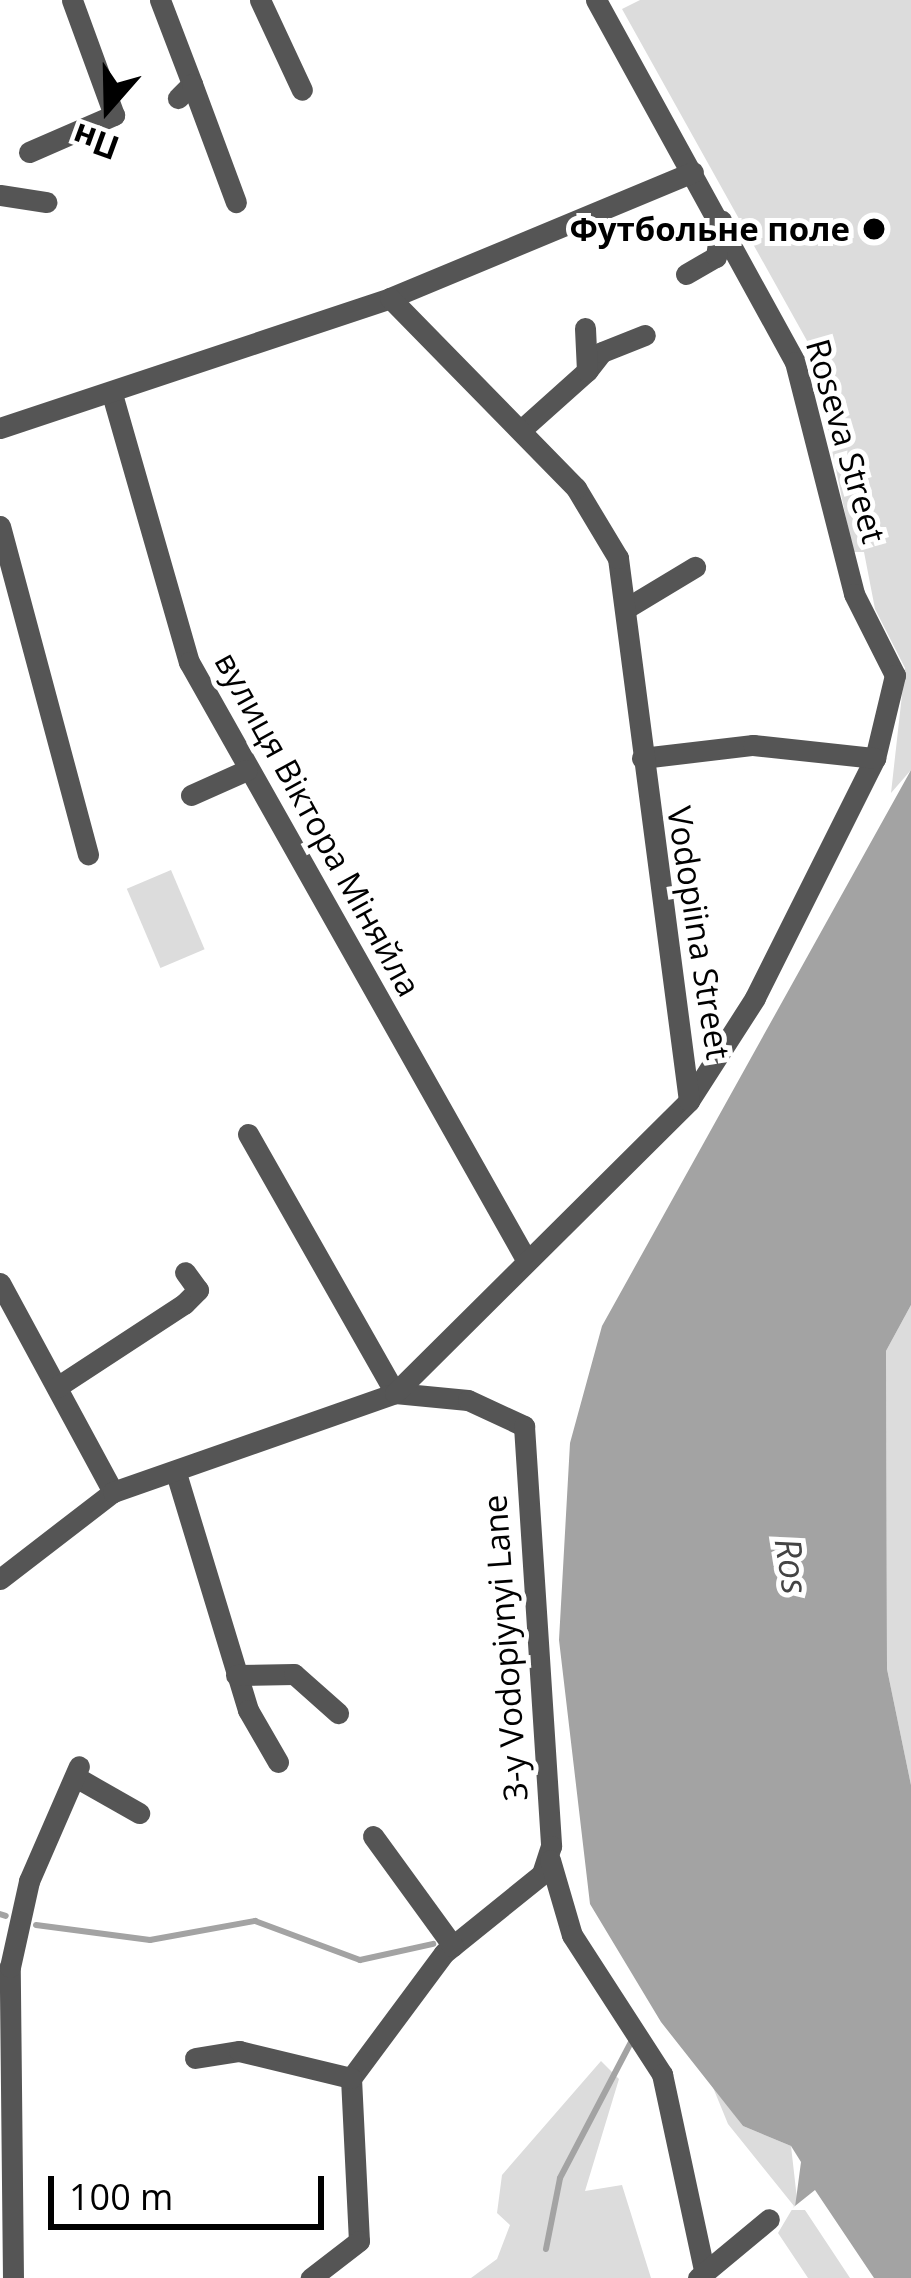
<!DOCTYPE html>
<html>
<head>
<meta charset="utf-8">
<style>
  body { margin:0 }
  #map { position:relative; width:911px; height:2278px; overflow:hidden; background:#fff; font-family:"Open Sans",sans-serif }
  div>[style] { position:absolute }
  [style*='--x'] { left:calc(var(--x)*1px); top:calc(var(--y)*1px); width:calc(var(--w)*1px); rotate:calc(var(--a)*1deg) }
  .green>* { inset:0; background:#dcdcdc; transform-origin:0 0 }
  .water>* { inset:0; background:#a3a3a3 }
  .pier>* { inset:0; background:#fff }
  .stream>* { height:6px; margin:-3px; padding:0 3px; transform-origin:3px; border-radius:3px; background:#a3a3a3 }
  .minor>* { height:21px; margin:-10.5px; padding:0 10.5px; transform-origin:10.5px; border-radius:10.5px; background:#555 }
  .dots>* { width:33px; height:33px; translate:-50% -50%; box-sizing:border-box; border:6px solid #fff; border-radius:50% }
  span { translate:-50% -50%; white-space:nowrap; text-align:center; line-height:1.15; -webkit-text-stroke:10px #fff; paint-order:stroke }
  .poi-label { font-size:33px; color:#000; font-weight:700 }
  .right { translate:-100% -50%; text-align:right }
  .street-label { font-size:33px; color:#000 }
  .water-label { font-size:36px; color:#444; font-style:italic }
  .north { position:absolute; left:48px; top:48px; width:120px; height:120px; -webkit-text-stroke:9px #fff; paint-order:stroke; rotate:200deg; font-size:33px; font-weight:700; line-height:48px; text-align:center; color:#000 }
  .north::after { content:''; display:block; margin:auto; width:42px; height:54px; background:#000; clip-path:polygon(50% 0,100% 100%,50% 72%,0 100%) }
  .scale { position:absolute; left:48px; top:2176px; width:276px; height:54px; box-sizing:border-box; border:6px solid #000; border-top:0; padding-left:15px; font-size:36px; line-height:42px; white-space:nowrap; color:#000; -webkit-text-stroke:9px #fff; paint-order:stroke }
</style>
</head>
<body>
<div id="map">
  <div class="green">
    <i style="clip-path:polygon(640px 0,911px 0,911px 770px,891px 793px,905px 668px,875px 609px,864px 552px,853px 552px,811px 348px,622px 9px)"></i>
    <i style="left:171px;top:870px;width:86px;height:48px;rotate:67deg"></i>
    <i style="clip-path:polygon(911px 1305px,911px 1785px,887px 1669px,886px 1351px)"></i>
    <i style="clip-path:polygon(601px 2061px,619px 2079px,585px 2191px,622px 2185px,651px 2278px,471px 2278px,497px 2259px,510px 2225px,497px 2213px,502px 2175px)"></i>
    <i style="clip-path:polygon(712px 2085px,743px 2126px,791px 2146px,797px 2199px,857px 2278px,808px 2278px,778px 2233px,794px 2206px,728px 2124px)"></i>
  </div>
  <div class="water">
    <i style="clip-path:polygon(911px 770px,911px 1305px,886px 1351px,887px 1669px,911px 1785px,911px 2278px,857px 2278px,807px 2203px,795px 2207px,801px 2162px,791px 2146px,743px 2126px,661px 2022px,590px 1904px,559px 1640px,570px 1443px,602px 1326px)"></i>
  </div>
  <div class="pier">
    <i style="clip-path:polygon(815px 2190px,874px 2278px,850px 2278px,805px 2210px,790px 2210px)"></i>
  </div>
  <div class="stream">
    <i style="--x:0;--y:1914;--w:6;--a:18"></i>
    <i style="--x:36;--y:1925;--w:115;--a:7.5"></i>
    <i style="--x:150;--y:1940;--w:107;--a:-10.3"></i>
    <i style="--x:255;--y:1921;--w:112;--a:20.4"></i>
    <i style="--x:360;--y:1960;--w:75;--a:-12.4"></i>
    <i style="--x:546;--y:2249;--w:72;--a:-78.8"></i>
    <i style="--x:560;--y:2178;--w:156;--a:-62.4"></i>
  </div>
  <div class="minor">
    <i style="--x:160;--y:0;--w:90;--a:69.1"></i>
    <i style="--x:192;--y:84;--w:20;--a:135"></i>
    <i style="--x:260;--y:0;--w:99;--a:65"></i>
    <i style="--x:596;--y:0;--w:413;--a:61.2"></i>
    <i style="--x:795;--y:362;--w:239;--a:75.7"></i>
    <i style="--x:854;--y:594;--w:91;--a:63.2"></i>
    <i style="--x:895;--y:675;--w:85;--a:103.5"></i>
    <i style="--x:875;--y:758;--w:268;--a:116.6"></i>
    <i style="--x:755;--y:998;--w:122;--a:122.7"></i>
    <i style="--x:192;--y:84;--w:126;--a:69.6"></i>
    <i style="--x:29;--y:152;--w:93;--a:-23.5"></i>
    <i style="--x:114;--y:115;--w:122;--a:-110.1"></i>
    <i style="--x:0;--y:195;--w:47;--a:8.7"></i>
    <i style="--x:686;--y:274;--w:34;--a:-30"></i>
    <i style="--x:716;--y:257;--w:37;--a:-82"></i>
    <i style="--x:587;--y:371;--w:24;--a:-52"></i>
    <i style="--x:602;--y:352;--w:46;--a:-21.6"></i>
    <i style="--x:112;--y:394;--w:279;--a:74"></i>
    <i style="--x:189;--y:662;--w:688;--a:60.57"></i>
    <i style="--x:0;--y:428;--w:411;--a:-18.4"></i>
    <i style="--x:390;--y:298;--w:328;--a:-22.6"></i>
    <i style="--x:521;--y:430;--w:89;--a:-41.8"></i>
    <i style="--x:587;--y:371;--w:43;--a:-92.7"></i>
    <i style="--x:0;--y:526;--w:340;--a:75"></i>
    <i style="--x:630;--y:606;--w:76;--a:-31"></i>
    <i style="--x:642;--y:758;--w:112;--a:-6.7"></i>
    <i style="--x:753;--y:745;--w:123;--a:6.1"></i>
    <i style="--x:191;--y:795;--w:61;--a:-24.1"></i>
    <i style="--x:248;--y:1134;--w:298;--a:60.4"></i>
    <i style="--x:395;--y:1393;--w:73;--a:5.5"></i>
    <i style="--x:468;--y:1400;--w:62;--a:24.9"></i>
    <i style="--x:524;--y:1426;--w:421;--a:86.3"></i>
    <i style="--x:551;--y:1846;--w:29;--a:108"></i>
    <i style="--x:542;--y:1874;--w:126;--a:141.1"></i>
    <i style="--x:444;--y:1953;--w:156;--a:126.6"></i>
    <i style="--x:351;--y:2078;--w:163;--a:87.2"></i>
    <i style="--x:359;--y:2241;--w:61;--a:142.4"></i>
    <i style="--x:0;--y:1283;--w:238;--a:61.6"></i>
    <i style="--x:57;--y:1387;--w:152;--a:-33.2"></i>
    <i style="--x:184;--y:1304;--w:20;--a:-45"></i>
    <i style="--x:198;--y:1290;--w:22;--a:-126"></i>
    <i style="--x:176;--y:1473;--w:248;--a:73.1"></i>
    <i style="--x:248;--y:1710;--w:60;--a:60"></i>
    <i style="--x:0;--y:1579;--w:143;--a:-37.6"></i>
    <i style="--x:113;--y:1492;--w:299;--a:-19.3"></i>
    <i style="--x:395;--y:1393;--w:414;--a:-44.8"></i>
    <i style="--x:689;--y:1101;--w:548;--a:-97.45"></i>
    <i style="--x:618;--y:558;--w:82;--a:-121"></i>
    <i style="--x:576;--y:488;--w:266;--a:-134.4"></i>
    <i style="--x:236;--y:1675;--w:58;--a:-1"></i>
    <i style="--x:294;--y:1674;--w:59;--a:41.6"></i>
    <i style="--x:81;--y:1780;--w:67;--a:29.6"></i>
    <i style="--x:373;--y:1836;--w:136;--a:54"></i>
    <i style="--x:550;--y:1860;--w:78;--a:73.7"></i>
    <i style="--x:572;--y:1935;--w:166;--a:57.1"></i>
    <i style="--x:662;--y:2074;--w:200;--a:77.9"></i>
    <i style="--x:195;--y:2058;--w:45;--a:-9"></i>
    <i style="--x:239;--y:2051;--w:115;--a:13.6"></i>
    <i style="--x:13;--y:2278;--w:311;--a:-90.6"></i>
    <i style="--x:10;--y:1967;--w:88;--a:-77.5"></i>
    <i style="--x:29;--y:1881;--w:125;--a:-66.5"></i>
    <i style="--x:698;--y:2278;--w:92;--a:-39.7"></i>
  </div>
  <div class="dots">
    <i style="left:874px;top:229px;background:#000"></i>
  </div>
  <div class="poi-label">
    <span class="right" style="left:850px;top:229px">Футбольне поле</span>
  </div>
  <div class="street-label">
    <span style="left:846px;top:441px;rotate:74deg">Roseva Street</span>
    <span style="left:318px;top:824px;rotate:61deg">вулиця Віктора Міняйла</span>
    <span style="left:699px;top:933px;rotate:81deg">Vodopiina Street</span>
    <span style="left:505px;top:1648px;rotate:-94deg">3-y Vodopiynyi Lane</span>
  </div>
  <div class="water-label">
    <span style="left:792px;top:1566px;rotate:81deg">Ros</span>
  </div>
  <div class="north">Пн</div>
  <div class="scale">100 m</div>
</div>
</body>
</html>
